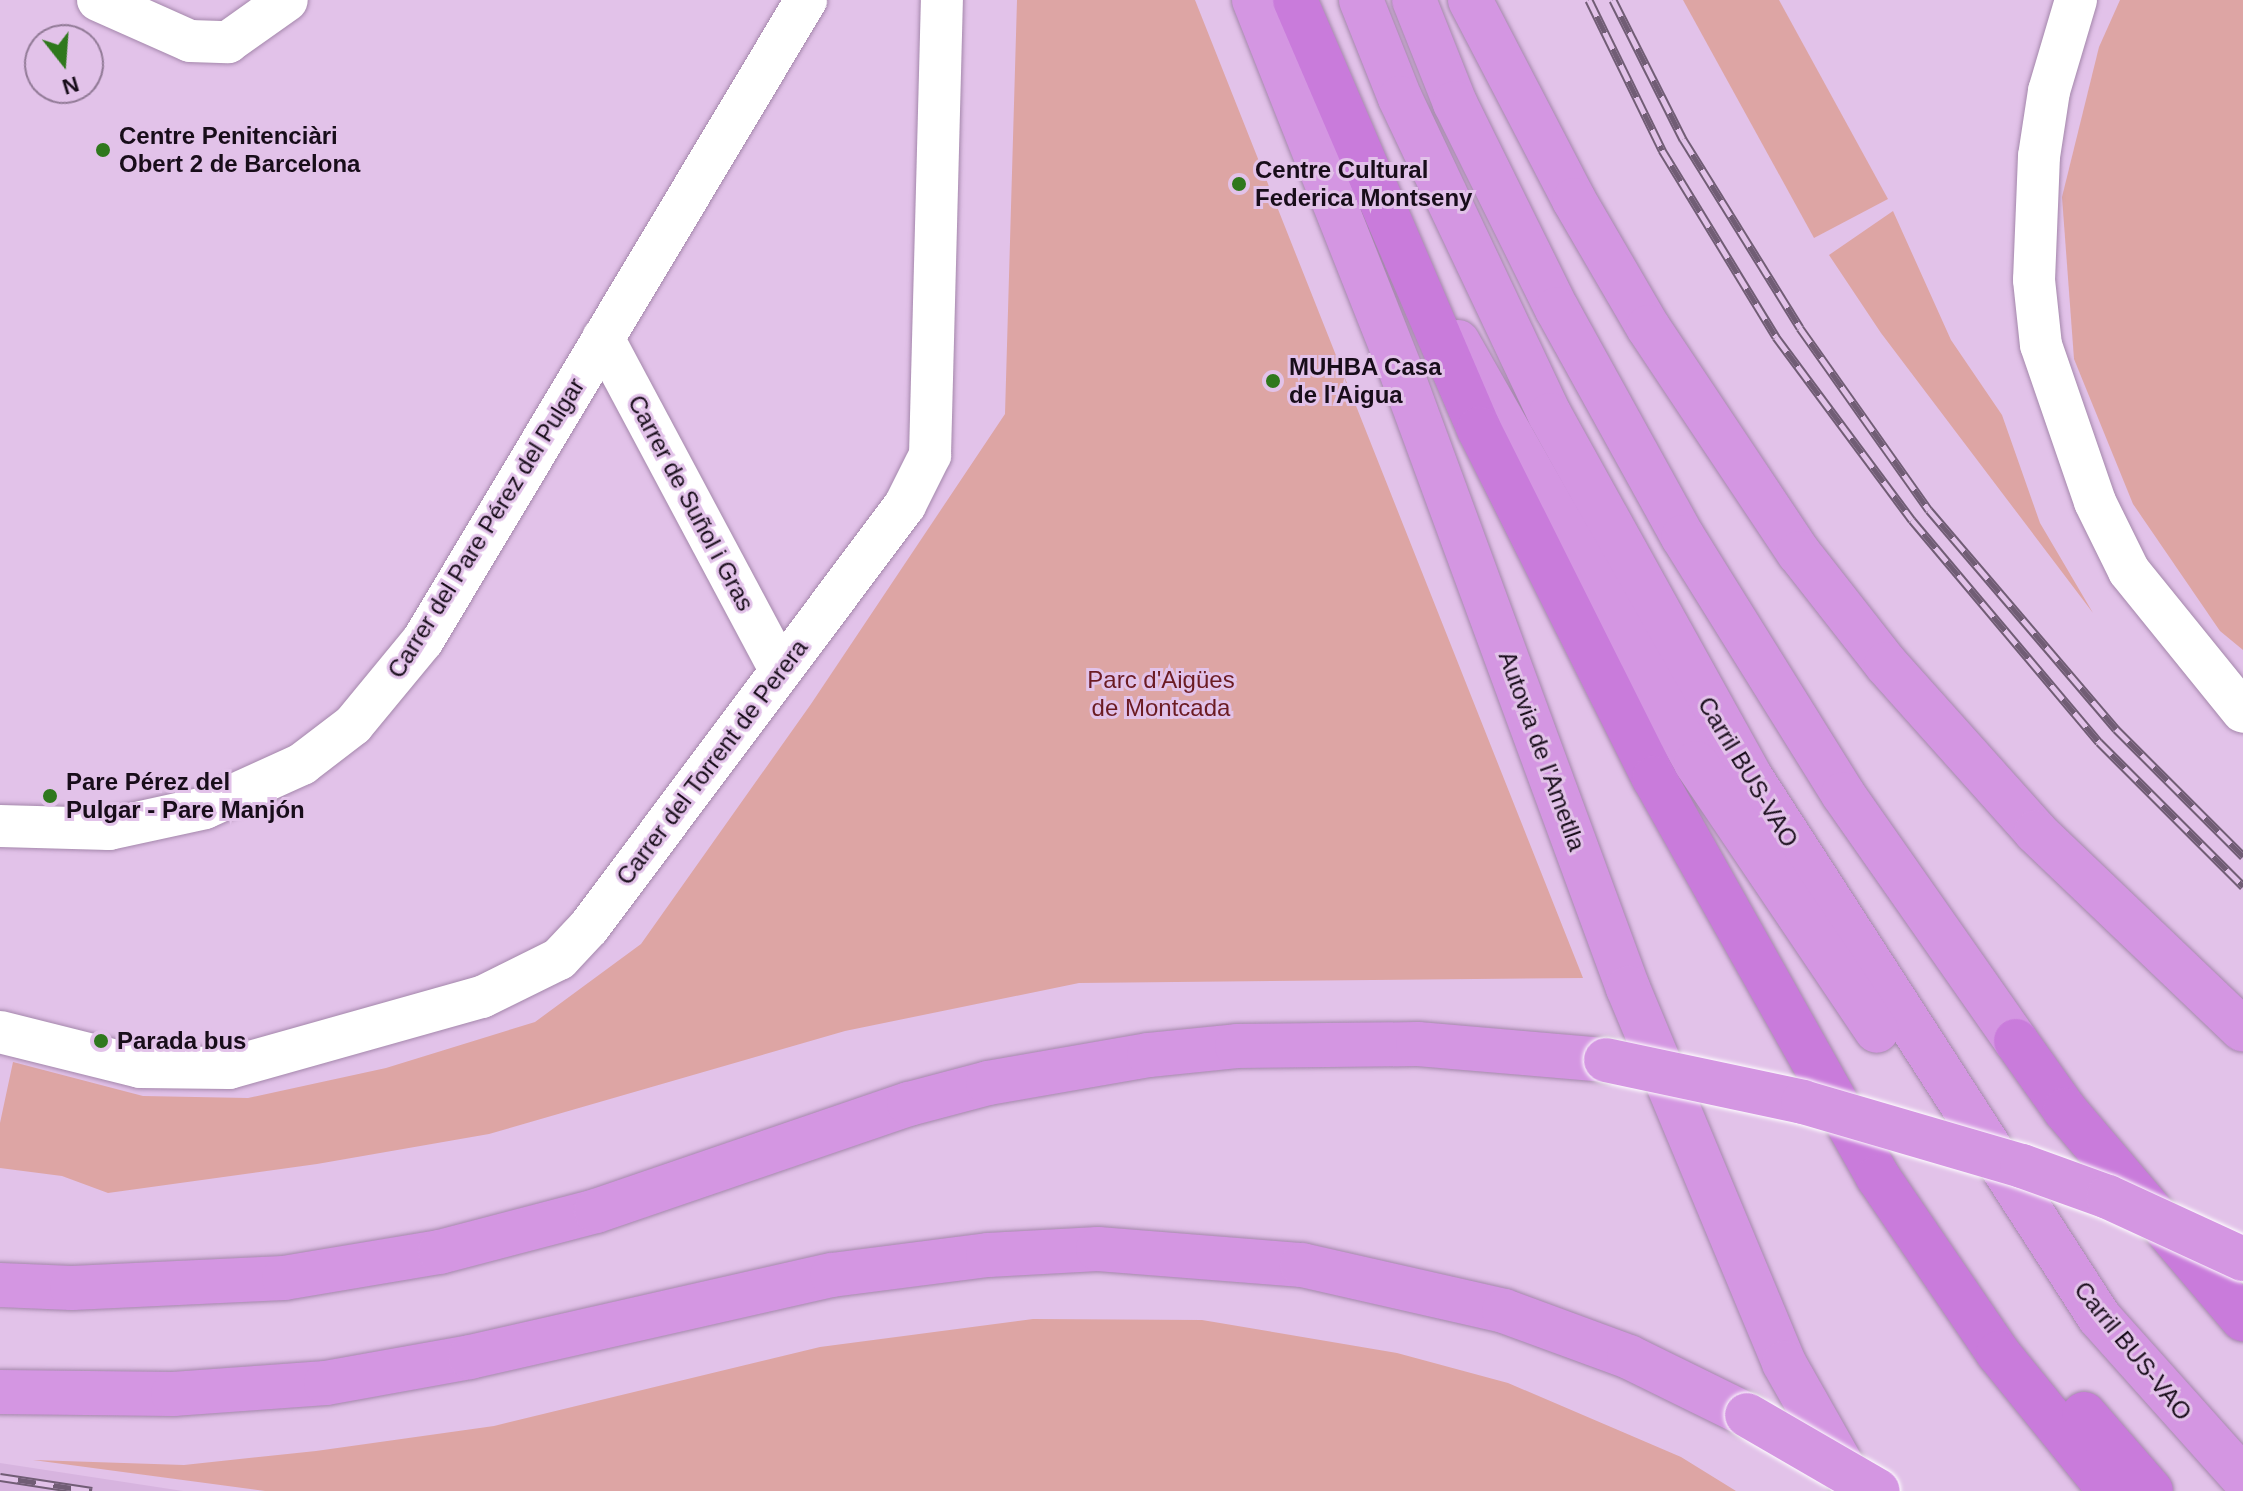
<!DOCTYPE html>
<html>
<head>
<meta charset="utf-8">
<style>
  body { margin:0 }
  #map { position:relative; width:2243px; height:1491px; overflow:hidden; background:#e2c2e9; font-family:Helvetica,sans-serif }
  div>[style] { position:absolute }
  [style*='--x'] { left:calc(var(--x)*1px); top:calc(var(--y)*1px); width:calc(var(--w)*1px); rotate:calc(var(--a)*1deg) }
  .built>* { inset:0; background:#d7b4df }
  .green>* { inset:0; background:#dda5a4 }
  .roads { filter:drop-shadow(0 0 2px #a487ab) drop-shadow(0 0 2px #a487ab) }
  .minor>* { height:42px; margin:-21px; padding:0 21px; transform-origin:21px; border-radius:21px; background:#fff }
  .trunk>* { height:44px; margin:-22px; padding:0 22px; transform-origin:22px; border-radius:22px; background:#d496e2 }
  .motorway>* { height:44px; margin:-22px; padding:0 22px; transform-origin:22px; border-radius:22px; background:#c97bdb }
  .rail>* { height:9px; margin-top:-4.5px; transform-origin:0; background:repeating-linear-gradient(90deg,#e2c2e9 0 18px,#715d75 0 36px); box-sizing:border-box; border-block:2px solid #715d75 }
  .bridges { filter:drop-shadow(0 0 2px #fff) drop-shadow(0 0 2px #fff) }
  .trunk-bridge>* { height:44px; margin:-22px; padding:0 22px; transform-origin:22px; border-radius:22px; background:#d496e2 }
  .dots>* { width:22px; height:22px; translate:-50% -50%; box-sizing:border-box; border:4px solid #e2c2e9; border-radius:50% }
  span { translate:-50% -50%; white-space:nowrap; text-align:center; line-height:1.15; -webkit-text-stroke:6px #e2c2e9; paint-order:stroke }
  .poi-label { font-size:24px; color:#180d1a; font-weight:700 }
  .left { translate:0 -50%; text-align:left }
  .street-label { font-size:24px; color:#180d1a }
  .park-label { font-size:24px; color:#6b1b22 }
  .north { position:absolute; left:24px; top:24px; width:80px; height:80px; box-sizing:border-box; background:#e2c2e9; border:2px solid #917a96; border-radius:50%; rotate:163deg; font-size:22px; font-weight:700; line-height:32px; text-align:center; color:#180d1a }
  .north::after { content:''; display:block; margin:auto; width:28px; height:36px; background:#2f781d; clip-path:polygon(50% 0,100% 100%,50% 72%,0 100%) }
</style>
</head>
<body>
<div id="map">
  <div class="built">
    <i style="clip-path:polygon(0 1463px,183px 1491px,0 1491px)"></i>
  </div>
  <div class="green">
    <i style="clip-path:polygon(1017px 0,1195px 0,1583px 978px,1079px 983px,845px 1031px,489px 1134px,317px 1164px,108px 1193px,62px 1176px,0 1168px,0 1123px,13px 1062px,143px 1096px,248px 1098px,386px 1068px,535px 1022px,641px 944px,811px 704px,1005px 414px)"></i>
    <i style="clip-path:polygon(1683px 0,1779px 0,1888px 199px,1814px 238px)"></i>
    <i style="clip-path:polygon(2120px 0,2243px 0,2243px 650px,2220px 631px,2133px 504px,2074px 359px,2062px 197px,2099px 47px)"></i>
    <i style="clip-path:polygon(1893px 211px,1951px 340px,2002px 415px,2040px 523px,2093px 613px,1881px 333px,1829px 255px)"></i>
    <i style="clip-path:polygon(1033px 1319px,1202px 1320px,1397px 1353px,1508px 1383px,1681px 1457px,1736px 1491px,265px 1491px,33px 1460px,184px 1465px,316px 1451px,494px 1426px,820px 1347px)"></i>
  </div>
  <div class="roads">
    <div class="minor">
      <i style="--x:98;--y:0;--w:101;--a:24"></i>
      <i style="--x:190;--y:41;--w:38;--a:2"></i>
      <i style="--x:228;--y:42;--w:72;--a:-35.4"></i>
      <i style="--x:2076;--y:0;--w:95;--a:106.5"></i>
      <i style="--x:2049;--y:91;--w:66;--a:98.7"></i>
      <i style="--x:2039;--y:156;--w:124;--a:92.3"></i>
      <i style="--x:2034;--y:280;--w:65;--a:83.9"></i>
      <i style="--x:2041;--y:345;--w:166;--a:71"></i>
      <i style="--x:2095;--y:502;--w:77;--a:63.8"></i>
      <i style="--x:2129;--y:571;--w:181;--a:51"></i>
      <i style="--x:603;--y:338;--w:375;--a:61.9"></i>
      <i style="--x:0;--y:826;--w:109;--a:1.6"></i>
      <i style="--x:109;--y:829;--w:98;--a:-12.3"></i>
      <i style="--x:205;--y:808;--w:107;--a:-24.4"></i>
      <i style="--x:302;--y:764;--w:64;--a:-37.4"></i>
      <i style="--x:353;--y:725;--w:110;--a:-50.5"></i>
      <i style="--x:423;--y:640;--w:746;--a:-59.1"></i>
      <i style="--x:0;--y:1032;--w:144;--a:14"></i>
      <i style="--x:140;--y:1067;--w:89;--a:0.6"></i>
      <i style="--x:229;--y:1068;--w:263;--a:-15.7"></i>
      <i style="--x:482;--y:997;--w:86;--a:-26.3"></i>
      <i style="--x:559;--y:959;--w:44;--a:-46.8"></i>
      <i style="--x:589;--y:927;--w:527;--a:-53.17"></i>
      <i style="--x:905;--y:505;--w:56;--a:-63.4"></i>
      <i style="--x:930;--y:455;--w:455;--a:-88.5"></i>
    </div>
    <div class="trunk">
      <i style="--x:1254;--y:0;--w:408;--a:68.4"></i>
      <i style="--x:1404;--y:379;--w:649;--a:69.81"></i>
      <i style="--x:1628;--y:988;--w:406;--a:67.4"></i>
      <i style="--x:1784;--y:1363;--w:140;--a:60.5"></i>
      <i style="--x:1361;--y:0;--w:105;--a:68.3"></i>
      <i style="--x:1400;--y:98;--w:351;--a:64.7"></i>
      <i style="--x:1550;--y:415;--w:413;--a:61"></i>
      <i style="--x:1750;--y:776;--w:644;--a:57.17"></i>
      <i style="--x:2099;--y:1317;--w:216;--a:48.2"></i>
      <i style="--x:1414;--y:0;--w:111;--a:68.3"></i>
      <i style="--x:1455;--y:103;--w:230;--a:63.7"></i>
      <i style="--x:1557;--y:309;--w:260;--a:61.1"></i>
      <i style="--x:1683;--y:537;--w:303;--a:58.1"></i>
      <i style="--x:1843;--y:794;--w:302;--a:55"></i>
      <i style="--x:1470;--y:0;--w:225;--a:62.5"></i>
      <i style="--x:1574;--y:200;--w:147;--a:59.8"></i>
      <i style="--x:1648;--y:327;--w:272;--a:56.3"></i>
      <i style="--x:1799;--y:553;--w:141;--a:51.9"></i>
      <i style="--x:1886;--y:664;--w:225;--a:48.2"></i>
      <i style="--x:2036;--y:832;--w:286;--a:43.7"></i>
      <i style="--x:1458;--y:342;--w:484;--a:60.5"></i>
      <i style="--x:1696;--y:763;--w:323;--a:56"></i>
      <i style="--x:0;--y:1285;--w:72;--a:2.4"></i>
      <i style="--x:72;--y:1288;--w:212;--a:-2.7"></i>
      <i style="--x:284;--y:1278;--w:158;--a:-9.5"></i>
      <i style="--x:440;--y:1252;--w:161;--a:-14.7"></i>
      <i style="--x:596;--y:1211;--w:331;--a:-18.9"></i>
      <i style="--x:909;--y:1104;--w:82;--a:-14.9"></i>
      <i style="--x:988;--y:1083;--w:163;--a:-9.9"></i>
      <i style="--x:1149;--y:1055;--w:88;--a:-5.8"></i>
      <i style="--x:1237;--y:1046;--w:181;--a:-0.6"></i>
      <i style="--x:1418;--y:1044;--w:189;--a:4.9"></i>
      <i style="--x:0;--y:1392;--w:173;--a:0.7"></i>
      <i style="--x:173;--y:1394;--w:153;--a:-4.1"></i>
      <i style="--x:326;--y:1383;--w:146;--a:-10.2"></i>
      <i style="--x:470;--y:1357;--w:371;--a:-12.8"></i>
      <i style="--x:832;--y:1275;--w:157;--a:-7.3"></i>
      <i style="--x:988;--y:1255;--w:110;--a:-3.1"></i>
      <i style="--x:1098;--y:1249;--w:205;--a:4.5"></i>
      <i style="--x:1302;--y:1265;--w:207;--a:12.8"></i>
      <i style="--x:1504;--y:1311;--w:133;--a:20.2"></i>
      <i style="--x:1629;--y:1357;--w:131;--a:26.2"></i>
    </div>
    <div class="motorway">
      <i style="--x:1295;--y:0;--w:467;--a:66.8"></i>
      <i style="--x:1479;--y:429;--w:390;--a:63.4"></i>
      <i style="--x:1654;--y:778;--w:458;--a:60.7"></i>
      <i style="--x:1878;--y:1177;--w:213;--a:55.7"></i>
      <i style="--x:1998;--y:1353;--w:178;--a:50.9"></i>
      <i style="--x:2016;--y:1041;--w:85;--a:54.6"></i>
      <i style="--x:2065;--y:1110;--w:275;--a:49.6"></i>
      <i style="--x:2084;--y:1414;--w:102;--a:49"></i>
    </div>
  </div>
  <div class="rail">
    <i style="--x:1589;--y:0;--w:167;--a:64"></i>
    <i style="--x:1662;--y:150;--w:219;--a:58.6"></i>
    <i style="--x:1776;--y:337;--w:228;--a:53.4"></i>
    <i style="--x:1912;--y:520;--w:290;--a:49.9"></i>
    <i style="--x:2099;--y:742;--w:204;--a:45"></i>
    <i style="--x:1613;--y:0;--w:156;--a:63.3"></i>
    <i style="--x:1683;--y:139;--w:222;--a:58.2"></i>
    <i style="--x:1800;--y:328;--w:223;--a:54.7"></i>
    <i style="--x:1929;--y:510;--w:288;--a:49.5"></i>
    <i style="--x:2116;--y:729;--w:180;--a:45"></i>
    <i style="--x:0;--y:1477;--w:93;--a:8.7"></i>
  </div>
  <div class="bridges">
    <div class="trunk-bridge">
      <i style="--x:1606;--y:1060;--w:201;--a:12"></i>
      <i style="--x:1803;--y:1102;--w:228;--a:16.3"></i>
      <i style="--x:2022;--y:1166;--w:91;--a:19.8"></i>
      <i style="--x:2108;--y:1197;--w:149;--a:24.7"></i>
      <i style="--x:1747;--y:1415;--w:151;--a:30.1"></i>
    </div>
  </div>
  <div class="dots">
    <i style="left:103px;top:150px;background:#2f781d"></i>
    <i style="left:1239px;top:184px;background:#2f781d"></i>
    <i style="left:1273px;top:381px;background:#2f781d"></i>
    <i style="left:50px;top:796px;background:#2f781d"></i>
    <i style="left:101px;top:1041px;background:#2f781d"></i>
  </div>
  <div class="poi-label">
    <span class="left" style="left:119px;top:150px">Centre Penitenciàri<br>Obert 2 de Barcelona</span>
    <span class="left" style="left:1255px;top:184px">Centre Cultural<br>Federica Montseny</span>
    <span class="left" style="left:1289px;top:381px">MUHBA Casa<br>de l'Aigua</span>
    <span class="left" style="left:66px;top:796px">Pare Pérez del<br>Pulgar - Pare Manjón</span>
    <span class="left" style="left:117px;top:1041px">Parada bus</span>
  </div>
  <div class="street-label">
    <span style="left:691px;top:503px;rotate:62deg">Carrer de Suñol i Gras</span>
    <span style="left:486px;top:528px;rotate:-58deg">Carrer del Pare Pérez del Pulgar</span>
    <span style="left:1542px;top:751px;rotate:70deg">Autovia de l'Ametlla</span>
    <span style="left:712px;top:762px;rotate:-53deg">Carrer del Torrent de Perera</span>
    <span style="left:1748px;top:772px;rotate:59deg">Carril BUS-VAO</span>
    <span style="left:2133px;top:1351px;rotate:51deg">Carril BUS-VAO</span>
  </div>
  <div class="park-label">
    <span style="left:1161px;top:694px">Parc d'Aigües<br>de Montcada</span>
  </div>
  <div class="north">N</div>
</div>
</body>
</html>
